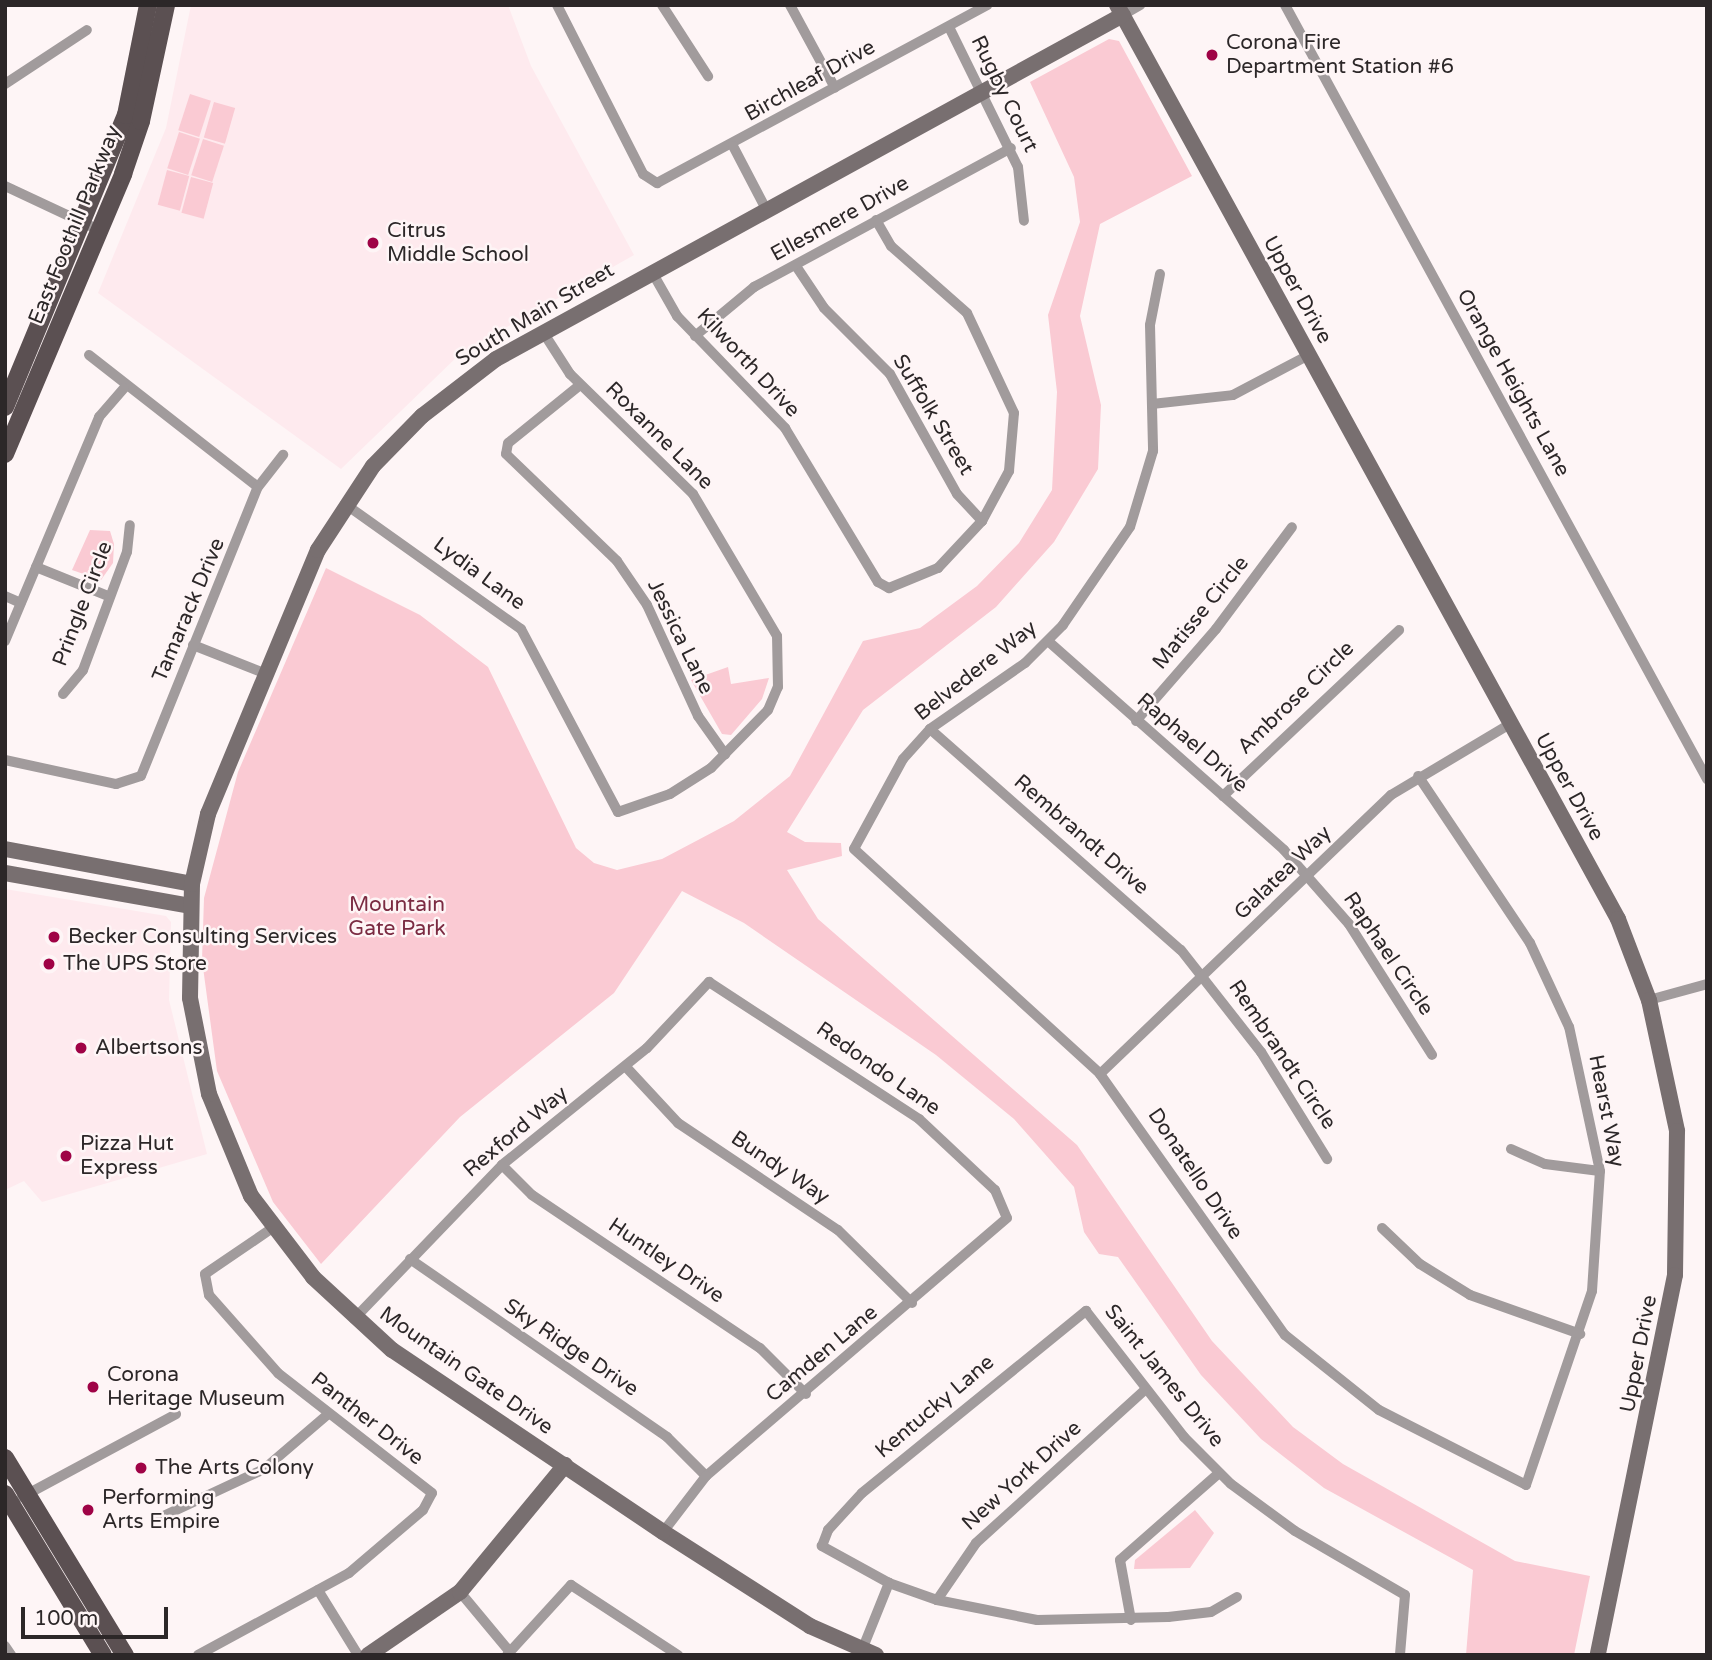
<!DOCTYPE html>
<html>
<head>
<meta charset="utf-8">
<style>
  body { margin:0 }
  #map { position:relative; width:1712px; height:1660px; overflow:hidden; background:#fef5f6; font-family:"Varela Round",sans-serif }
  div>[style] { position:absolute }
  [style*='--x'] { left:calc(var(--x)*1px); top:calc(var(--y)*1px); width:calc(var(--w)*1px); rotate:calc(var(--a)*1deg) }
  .built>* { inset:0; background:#feeaee }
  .green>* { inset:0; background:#facad3; transform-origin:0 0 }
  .street>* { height:10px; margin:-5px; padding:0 5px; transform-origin:5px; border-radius:5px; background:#a19b9c }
  .secondary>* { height:16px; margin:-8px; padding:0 8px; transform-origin:8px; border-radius:8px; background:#786f70 }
  .primary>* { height:18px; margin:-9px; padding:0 9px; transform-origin:9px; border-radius:9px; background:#5b5052 }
  .dots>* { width:19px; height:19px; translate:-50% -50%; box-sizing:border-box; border:4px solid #fef5f6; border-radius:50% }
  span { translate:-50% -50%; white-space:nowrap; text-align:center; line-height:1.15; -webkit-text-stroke:5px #fef5f6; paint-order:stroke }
  .poi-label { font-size:21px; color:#2c2728 }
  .left { translate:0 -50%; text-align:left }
  .street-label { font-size:21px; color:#2c2728 }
  .park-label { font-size:21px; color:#7b2b42 }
  .frame { position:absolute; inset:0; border:7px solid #2c2728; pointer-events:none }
  .scale { position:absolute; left:21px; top:1607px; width:147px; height:32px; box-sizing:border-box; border:4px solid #2c2728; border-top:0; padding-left:9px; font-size:21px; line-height:24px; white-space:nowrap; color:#2c2728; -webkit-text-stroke:5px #fef5f6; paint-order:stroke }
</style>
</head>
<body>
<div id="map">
  <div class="built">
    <i style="clip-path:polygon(191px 5px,508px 5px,531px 66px,634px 255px,461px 353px,341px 469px,98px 293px,166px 128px)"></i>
    <i style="clip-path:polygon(5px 889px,166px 916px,171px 922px,169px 1000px,207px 1154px,42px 1202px,24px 1181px,5px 1190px)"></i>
  </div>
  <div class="green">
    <i style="clip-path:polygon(1109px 39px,1119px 41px,1192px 176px,1100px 224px,1080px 316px,1101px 405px,1098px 469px,1054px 542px,996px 607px,863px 710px,787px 832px,805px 842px,841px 843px,842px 856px,787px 870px,818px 919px,1077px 1145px,1212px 1341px,1293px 1427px,1343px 1464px,1515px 1561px,1590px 1576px,1574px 1655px,1466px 1655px,1473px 1570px,1324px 1488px,1261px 1439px,1201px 1375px,1118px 1257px,1099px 1254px,1084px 1232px,1074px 1187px,1014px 1119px,936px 1055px,744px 923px,682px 891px,614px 993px,460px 1117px,321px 1264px,273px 1202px,217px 1071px,202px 960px,204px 898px,238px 772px,326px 568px,420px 615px,488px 667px,576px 848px,594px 863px,617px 870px,662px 859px,734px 821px,790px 776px,863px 641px,920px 628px,977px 586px,1019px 543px,1052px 490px,1057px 392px,1048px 315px,1080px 222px,1074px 177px,1030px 82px)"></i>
    <i style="left:190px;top:94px;width:22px;height:38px;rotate:18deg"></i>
    <i style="left:214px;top:102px;width:22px;height:37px;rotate:16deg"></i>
    <i style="left:179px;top:132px;width:22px;height:38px;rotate:18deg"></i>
    <i style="left:203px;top:139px;width:22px;height:38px;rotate:18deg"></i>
    <i style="left:167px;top:170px;width:23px;height:36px;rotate:15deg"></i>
    <i style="left:191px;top:177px;width:23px;height:37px;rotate:15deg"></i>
    <i style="clip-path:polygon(90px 530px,110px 531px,114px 544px,113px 563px,101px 580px,72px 570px)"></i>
    <i style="clip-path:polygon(728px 667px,731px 684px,769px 678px,762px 699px,731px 735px,722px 734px,691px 680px)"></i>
    <i style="clip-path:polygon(1195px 1510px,1214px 1533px,1190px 1568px,1134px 1569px,1135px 1560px)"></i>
  </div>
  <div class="street">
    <i style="--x:557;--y:5;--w:190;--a:63"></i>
    <i style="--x:643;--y:174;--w:17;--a:33"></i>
    <i style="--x:657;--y:183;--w:375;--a:-28.3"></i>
    <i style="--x:662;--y:5;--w:85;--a:57.1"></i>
    <i style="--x:790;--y:5;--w:94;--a:61.5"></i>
    <i style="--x:1285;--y:5;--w:882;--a:61.4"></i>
    <i style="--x:1123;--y:15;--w:20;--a:-30"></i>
    <i style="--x:949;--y:27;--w:156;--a:63.8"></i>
    <i style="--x:1018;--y:167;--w:54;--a:83.7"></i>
    <i style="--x:5;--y:84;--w:98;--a:-33.4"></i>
    <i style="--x:733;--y:146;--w:71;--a:62.4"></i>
    <i style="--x:5;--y:186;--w:104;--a:25.1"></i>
    <i style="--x:796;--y:266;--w:50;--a:56.3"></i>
    <i style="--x:824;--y:308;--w:93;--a:45"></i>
    <i style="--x:890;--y:374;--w:137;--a:60.8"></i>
    <i style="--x:957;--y:494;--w:37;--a:47"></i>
    <i style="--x:652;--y:272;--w:51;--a:60.4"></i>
    <i style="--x:677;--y:316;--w:156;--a:46"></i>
    <i style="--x:785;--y:428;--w:180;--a:58.9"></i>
    <i style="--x:878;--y:582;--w:13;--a:29"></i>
    <i style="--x:889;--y:588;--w:53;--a:-22.2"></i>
    <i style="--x:938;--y:568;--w:64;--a:-46.9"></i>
    <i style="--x:982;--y:521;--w:57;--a:-61.6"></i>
    <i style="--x:1009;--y:471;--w:58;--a:-85.1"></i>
    <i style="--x:1014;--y:413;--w:110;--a:-115.2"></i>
    <i style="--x:967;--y:313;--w:101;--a:-138.6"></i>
    <i style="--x:891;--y:246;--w:30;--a:-120"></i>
    <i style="--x:1160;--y:274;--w:52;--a:101.1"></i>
    <i style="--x:1150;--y:325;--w:126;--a:88.6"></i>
    <i style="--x:1153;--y:451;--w:79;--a:106.8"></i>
    <i style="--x:1130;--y:527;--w:119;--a:124.4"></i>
    <i style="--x:1063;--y:625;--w:54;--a:135"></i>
    <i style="--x:1025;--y:663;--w:116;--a:145.2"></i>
    <i style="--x:930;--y:729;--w:40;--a:132"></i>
    <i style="--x:903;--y:759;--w:102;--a:118.6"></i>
    <i style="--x:854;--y:849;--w:333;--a:42.4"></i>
    <i style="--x:1100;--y:1074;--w:320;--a:54.7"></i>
    <i style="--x:1285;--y:1335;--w:120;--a:38.6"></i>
    <i style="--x:1379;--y:1410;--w:165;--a:27"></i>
    <i style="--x:1526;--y:1485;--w:205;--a:-71.2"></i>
    <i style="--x:1592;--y:1291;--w:120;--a:-86.2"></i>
    <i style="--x:1600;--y:1171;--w:147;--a:-102.1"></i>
    <i style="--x:1569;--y:1027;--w:93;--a:-114.9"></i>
    <i style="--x:1530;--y:943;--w:201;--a:-123.8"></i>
    <i style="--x:695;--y:336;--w:77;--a:-39.7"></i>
    <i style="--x:754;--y:287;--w:292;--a:-28.4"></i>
    <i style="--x:89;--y:355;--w:214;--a:38"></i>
    <i style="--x:580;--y:385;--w:92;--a:141.1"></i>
    <i style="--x:508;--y:443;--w:11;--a:100"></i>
    <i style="--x:506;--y:454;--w:154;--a:43.9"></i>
    <i style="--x:617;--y:561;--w:53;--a:55.7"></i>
    <i style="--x:647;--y:605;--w:122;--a:65.3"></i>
    <i style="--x:698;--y:716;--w:47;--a:54.6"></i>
    <i style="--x:1152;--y:404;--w:81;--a:-6.3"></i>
    <i style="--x:1233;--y:395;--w:86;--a:-27.8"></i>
    <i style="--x:345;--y:504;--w:216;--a:35.4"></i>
    <i style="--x:521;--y:629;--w:207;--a:62.1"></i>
    <i style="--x:618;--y:812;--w:55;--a:-19.1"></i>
    <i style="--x:670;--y:794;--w:49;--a:-32.4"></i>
    <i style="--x:711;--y:768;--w:81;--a:-45.5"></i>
    <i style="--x:768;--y:710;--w:25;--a:-67"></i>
    <i style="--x:778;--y:687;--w:51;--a:-91.1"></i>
    <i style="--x:777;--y:636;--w:165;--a:-120.6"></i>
    <i style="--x:693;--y:494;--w:172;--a:-135.7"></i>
    <i style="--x:570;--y:374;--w:50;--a:-122.7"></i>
    <i style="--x:36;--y:567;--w:78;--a:21.9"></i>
    <i style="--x:5;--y:596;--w:17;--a:24"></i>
    <i style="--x:5;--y:641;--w:243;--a:-67.2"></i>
    <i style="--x:99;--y:417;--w:38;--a:-49"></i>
    <i style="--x:1048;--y:641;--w:315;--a:41.5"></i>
    <i style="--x:1284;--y:850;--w:98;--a:48.7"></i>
    <i style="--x:1349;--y:924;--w:155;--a:57.6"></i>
    <i style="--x:193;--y:645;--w:76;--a:21.5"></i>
    <i style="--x:63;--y:694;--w:31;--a:-50"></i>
    <i style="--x:83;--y:670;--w:126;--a:-69.6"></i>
    <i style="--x:127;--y:552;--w:27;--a:-84"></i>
    <i style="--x:1136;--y:721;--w:122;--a:-49"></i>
    <i style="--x:1216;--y:629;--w:127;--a:-53.3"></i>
    <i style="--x:930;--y:729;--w:334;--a:41.4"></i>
    <i style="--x:1181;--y:950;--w:130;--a:51.9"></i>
    <i style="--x:1261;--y:1052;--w:126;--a:58.3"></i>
    <i style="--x:5;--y:760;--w:114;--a:12.2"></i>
    <i style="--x:116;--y:784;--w:26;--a:-18"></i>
    <i style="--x:141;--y:776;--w:312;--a:-68"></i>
    <i style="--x:258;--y:487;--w:41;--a:-52"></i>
    <i style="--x:1223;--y:796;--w:242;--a:-43.3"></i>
    <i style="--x:1649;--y:1000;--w:60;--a:-15.4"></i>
    <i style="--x:626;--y:1067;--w:76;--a:47.1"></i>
    <i style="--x:678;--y:1123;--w:192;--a:33.8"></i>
    <i style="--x:838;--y:1230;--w:104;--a:44.6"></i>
    <i style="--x:1100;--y:1074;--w:403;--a:-43.8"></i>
    <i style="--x:1391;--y:795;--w:139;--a:-30.8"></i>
    <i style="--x:1511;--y:1149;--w:37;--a:24"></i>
    <i style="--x:1545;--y:1164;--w:55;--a:7.3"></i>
    <i style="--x:502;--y:1165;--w:42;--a:45"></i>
    <i style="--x:532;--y:1195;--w:275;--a:33.9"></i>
    <i style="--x:760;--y:1348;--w:65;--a:45"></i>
    <i style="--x:1382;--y:1228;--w:52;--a:43.5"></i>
    <i style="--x:1420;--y:1264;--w:59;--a:31.8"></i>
    <i style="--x:1470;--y:1295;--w:117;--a:19.5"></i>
    <i style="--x:410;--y:1259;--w:313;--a:34.7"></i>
    <i style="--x:667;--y:1437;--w:55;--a:45"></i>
    <i style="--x:354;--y:1319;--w:214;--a:-46.1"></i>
    <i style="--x:502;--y:1165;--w:186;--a:-38.9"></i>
    <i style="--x:647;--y:1048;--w:91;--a:-46.8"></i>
    <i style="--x:709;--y:982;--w:251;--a:33.1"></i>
    <i style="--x:919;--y:1119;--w:104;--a:43.1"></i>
    <i style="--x:995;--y:1190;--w:30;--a:67"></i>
    <i style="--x:1007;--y:1218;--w:396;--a:139.4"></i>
    <i style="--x:706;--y:1476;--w:71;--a:127.5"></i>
    <i style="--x:22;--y:1497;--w:175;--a:-28.3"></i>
    <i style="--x:157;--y:1519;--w:118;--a:-25"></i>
    <i style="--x:264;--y:1469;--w:83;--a:-40.6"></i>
    <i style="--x:318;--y:1590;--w:76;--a:58.4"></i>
    <i style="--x:460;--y:1592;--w:78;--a:50.2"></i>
    <i style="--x:1237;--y:1597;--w:30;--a:150"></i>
    <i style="--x:1211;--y:1612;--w:43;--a:173.4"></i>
    <i style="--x:1168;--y:1617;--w:131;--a:178.7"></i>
    <i style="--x:1037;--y:1620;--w:102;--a:-168.7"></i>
    <i style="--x:937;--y:1600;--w:51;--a:-160.5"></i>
    <i style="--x:889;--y:1583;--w:77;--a:-151.1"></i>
    <i style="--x:822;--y:1546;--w:17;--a:-69"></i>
    <i style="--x:828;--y:1530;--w:50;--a:-47.4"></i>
    <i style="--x:862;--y:1493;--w:289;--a:-39.1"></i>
    <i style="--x:1086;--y:1311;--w:160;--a:52.1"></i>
    <i style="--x:1184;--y:1437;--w:66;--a:45"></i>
    <i style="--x:1231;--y:1484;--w:79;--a:36.3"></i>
    <i style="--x:1295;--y:1531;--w:127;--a:30.2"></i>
    <i style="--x:1405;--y:1595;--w:60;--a:94.8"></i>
    <i style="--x:937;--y:1600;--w:69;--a:-55.6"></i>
    <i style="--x:976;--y:1543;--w:228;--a:-42.2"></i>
    <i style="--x:1131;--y:1620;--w:61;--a:-100.4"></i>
    <i style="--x:1120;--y:1560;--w:132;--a:-41.3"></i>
    <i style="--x:5;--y:1646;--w:11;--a:56"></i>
    <i style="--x:198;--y:1655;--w:172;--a:-28.5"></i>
    <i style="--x:349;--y:1573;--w:97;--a:-40.4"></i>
    <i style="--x:423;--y:1510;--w:19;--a:-62"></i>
    <i style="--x:432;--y:1493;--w:195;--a:-142.1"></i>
    <i style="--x:278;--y:1373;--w:104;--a:-131.5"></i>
    <i style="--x:209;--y:1295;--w:21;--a:-101"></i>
    <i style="--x:205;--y:1274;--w:80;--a:-34.3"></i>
    <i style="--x:507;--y:1655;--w:95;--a:-47.6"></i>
    <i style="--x:571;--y:1585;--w:128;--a:33.2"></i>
    <i style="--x:860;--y:1655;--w:78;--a:-68.1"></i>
  </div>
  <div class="secondary">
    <i style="--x:1117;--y:5;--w:1042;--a:61.27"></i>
    <i style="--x:1618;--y:919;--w:87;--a:69.1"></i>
    <i style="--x:1649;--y:1000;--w:134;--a:77.9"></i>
    <i style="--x:1677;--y:1131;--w:144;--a:90.8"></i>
    <i style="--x:1675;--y:1275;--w:388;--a:101.5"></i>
    <i style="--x:5;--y:849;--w:190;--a:10.6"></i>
    <i style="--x:5;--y:873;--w:188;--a:10.1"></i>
    <i style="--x:368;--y:1655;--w:112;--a:-34.4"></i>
    <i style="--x:460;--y:1592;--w:165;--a:-50.4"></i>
    <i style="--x:876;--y:1655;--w:72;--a:-156.3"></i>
    <i style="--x:810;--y:1626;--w:174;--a:-147.4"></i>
    <i style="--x:663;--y:1532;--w:326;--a:-146.1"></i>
    <i style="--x:392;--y:1350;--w:108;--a:-137.3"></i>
    <i style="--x:313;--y:1277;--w:102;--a:-127.4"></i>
    <i style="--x:251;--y:1196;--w:110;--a:-112.4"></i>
    <i style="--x:209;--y:1094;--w:98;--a:-101.2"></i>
    <i style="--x:190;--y:998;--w:114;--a:-89"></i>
    <i style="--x:192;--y:884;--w:72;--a:-77.1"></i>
    <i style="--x:208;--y:814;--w:286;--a:-67.4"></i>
    <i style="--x:318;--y:550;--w:100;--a:-56.8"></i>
    <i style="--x:373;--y:466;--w:70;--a:-45.6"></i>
    <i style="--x:422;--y:416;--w:93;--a:-37.6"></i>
    <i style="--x:496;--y:359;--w:715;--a:-28.75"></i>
  </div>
  <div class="primary">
    <i style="--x:5;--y:407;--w:316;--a:-67.5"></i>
    <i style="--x:126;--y:115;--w:112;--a:-78.7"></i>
    <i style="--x:5;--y:454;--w:304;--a:-67.1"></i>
    <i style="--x:123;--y:174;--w:56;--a:-71.2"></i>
    <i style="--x:141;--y:121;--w:119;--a:-77.8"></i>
    <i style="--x:5;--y:1458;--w:231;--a:58.7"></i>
    <i style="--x:5;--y:1494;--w:188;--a:58.7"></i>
  </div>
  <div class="dots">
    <i style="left:1212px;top:55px;background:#9f0346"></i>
    <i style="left:373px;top:243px;background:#9f0346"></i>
    <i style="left:54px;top:937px;background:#9f0346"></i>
    <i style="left:49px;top:964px;background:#9f0346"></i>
    <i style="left:81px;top:1048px;background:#9f0346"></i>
    <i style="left:66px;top:1156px;background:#9f0346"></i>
    <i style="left:93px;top:1387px;background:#9f0346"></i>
    <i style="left:141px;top:1468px;background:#9f0346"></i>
    <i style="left:88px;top:1510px;background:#9f0346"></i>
  </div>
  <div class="poi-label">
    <span class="left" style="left:1226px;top:55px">Corona Fire<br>Department Station #6</span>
    <span class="left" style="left:387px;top:243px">Citrus<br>Middle School</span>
    <span class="left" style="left:68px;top:937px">Becker Consulting Services</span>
    <span class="left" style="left:63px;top:964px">The UPS Store</span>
    <span class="left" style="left:95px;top:1048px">Albertsons</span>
    <span class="left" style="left:80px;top:1156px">Pizza Hut<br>Express</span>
    <span class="left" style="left:107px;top:1387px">Corona<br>Heritage Museum</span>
    <span class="left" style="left:155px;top:1468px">The Arts Colony</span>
    <span class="left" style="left:102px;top:1510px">Performing<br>Arts Empire</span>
  </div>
  <div class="street-label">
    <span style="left:810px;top:81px;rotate:-29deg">Birchleaf Drive</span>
    <span style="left:1004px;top:94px;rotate:64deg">Rugby Court</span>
    <span style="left:840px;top:219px;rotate:-29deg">Ellesmere Drive</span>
    <span style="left:75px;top:225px;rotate:-68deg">East Foothill Parkway</span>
    <span style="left:1297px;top:290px;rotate:61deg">Upper Drive</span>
    <span style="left:535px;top:315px;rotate:-31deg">South Main Street</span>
    <span style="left:748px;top:363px;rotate:47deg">Kilworth Drive</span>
    <span style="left:1513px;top:383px;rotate:61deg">Orange Heights Lane</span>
    <span style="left:933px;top:415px;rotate:59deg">Suffolk Street</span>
    <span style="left:659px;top:436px;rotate:45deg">Roxanne Lane</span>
    <span style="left:479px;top:574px;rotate:36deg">Lydia Lane</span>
    <span style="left:83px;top:604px;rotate:-69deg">Pringle Circle</span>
    <span style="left:189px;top:610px;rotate:-67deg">Tamarack Drive</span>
    <span style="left:1201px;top:613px;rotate:-51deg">Matisse Circle</span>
    <span style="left:680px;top:637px;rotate:64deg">Jessica Lane</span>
    <span style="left:976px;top:671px;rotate:-38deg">Belvedere Way</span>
    <span style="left:1296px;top:698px;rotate:-44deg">Ambrose Circle</span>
    <span style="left:1192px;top:743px;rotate:41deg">Raphael Drive</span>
    <span style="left:1569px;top:787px;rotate:61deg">Upper Drive</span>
    <span style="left:1081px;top:835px;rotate:41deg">Rembrandt Drive</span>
    <span style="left:1283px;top:873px;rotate:-44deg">Galatea Way</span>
    <span style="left:1388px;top:954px;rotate:56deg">Raphael Circle</span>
    <span style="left:1282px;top:1055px;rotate:56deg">Rembrandt Circle</span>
    <span style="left:878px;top:1069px;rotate:35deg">Redondo Lane</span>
    <span style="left:1606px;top:1111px;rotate:79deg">Hearst Way</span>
    <span style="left:516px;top:1132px;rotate:-40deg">Rexford Way</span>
    <span style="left:780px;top:1168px;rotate:34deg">Bundy Way</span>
    <span style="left:1195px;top:1174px;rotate:56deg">Donatello Drive</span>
    <span style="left:666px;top:1261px;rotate:34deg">Huntley Drive</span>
    <span style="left:571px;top:1348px;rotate:34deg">Sky Ridge Drive</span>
    <span style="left:822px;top:1354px;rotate:-40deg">Camden Lane</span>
    <span style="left:1639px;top:1354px;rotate:-79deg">Upper Drive</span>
    <span style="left:466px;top:1371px;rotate:35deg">Mountain Gate Drive</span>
    <span style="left:1164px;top:1376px;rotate:51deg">Saint James Drive</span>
    <span style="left:935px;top:1407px;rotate:-40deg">Kentucky Lane</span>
    <span style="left:367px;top:1419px;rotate:38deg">Panther Drive</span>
    <span style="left:1022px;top:1476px;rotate:-42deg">New York Drive</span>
  </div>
  <div class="park-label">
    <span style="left:397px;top:917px">Mountain<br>Gate Park</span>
  </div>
  <div class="frame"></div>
  <div class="scale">100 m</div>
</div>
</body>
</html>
